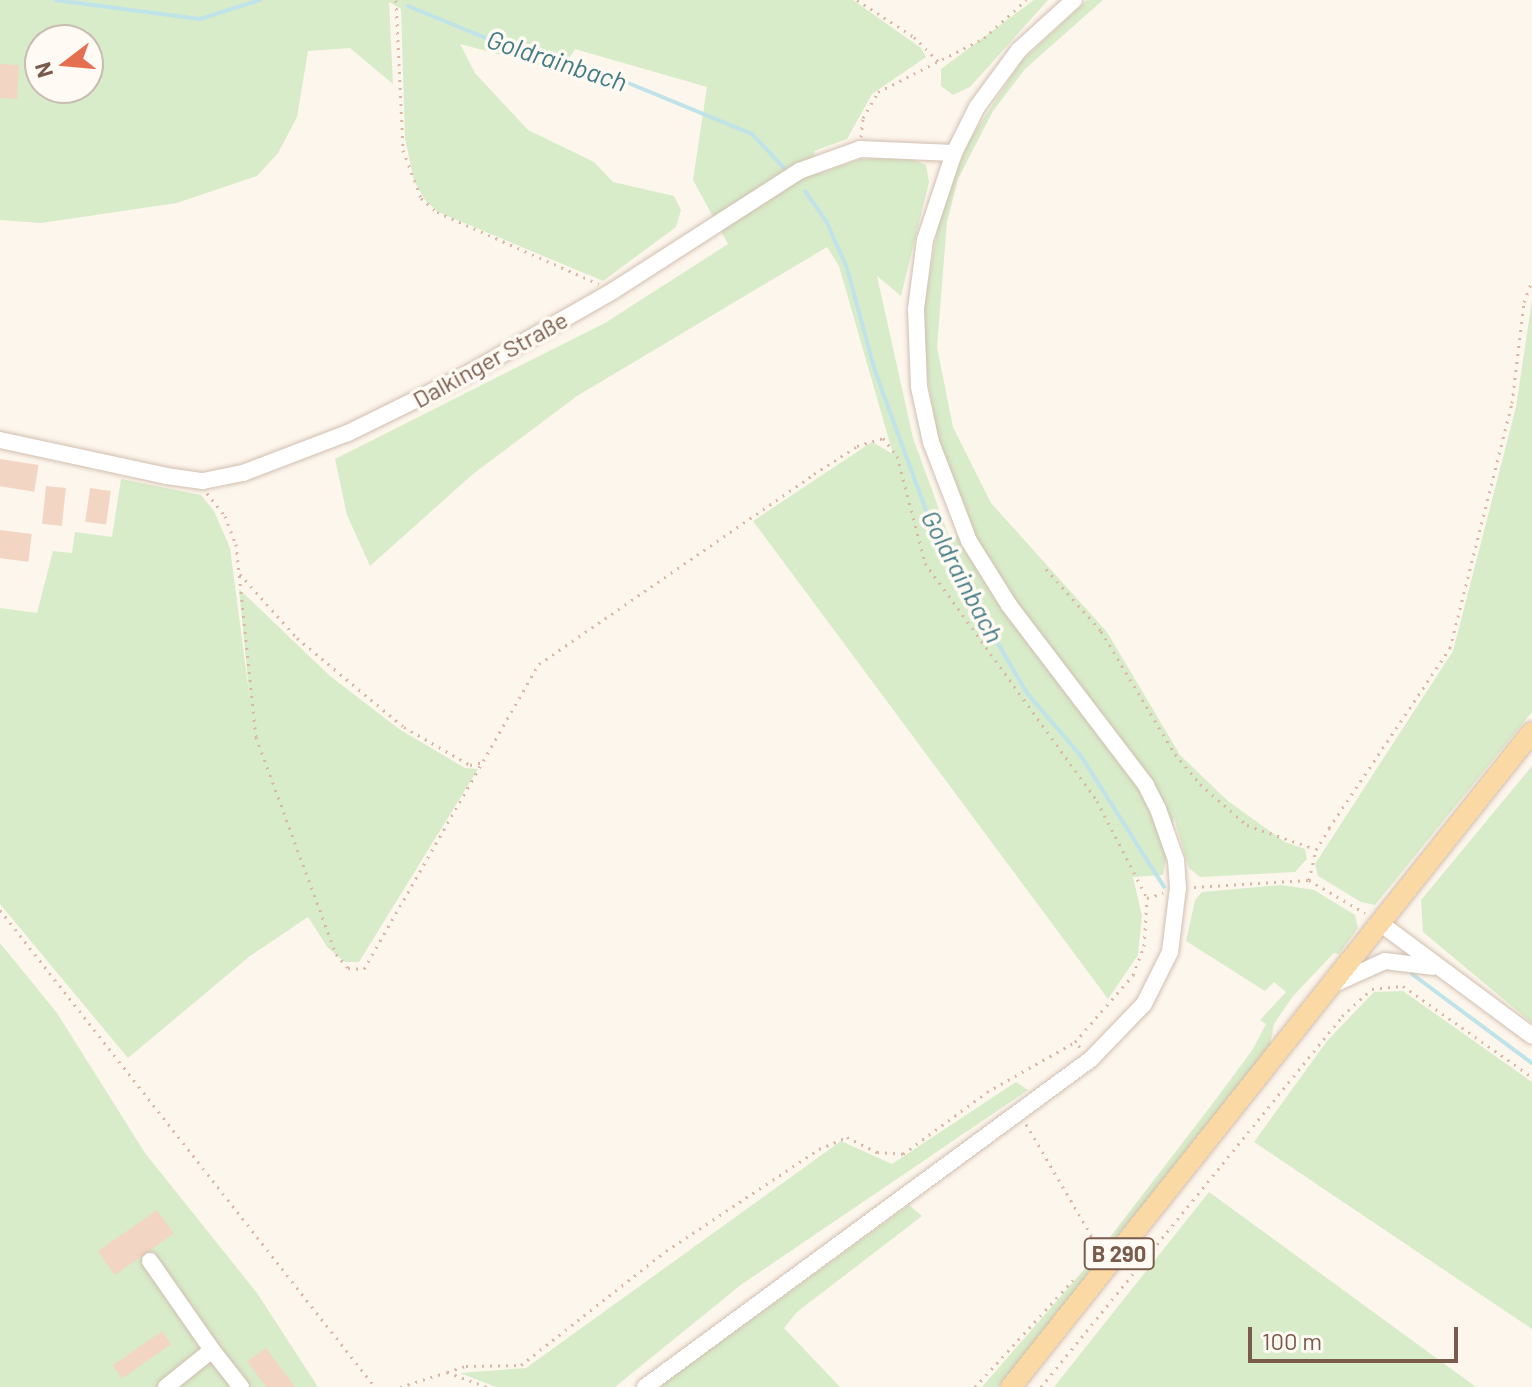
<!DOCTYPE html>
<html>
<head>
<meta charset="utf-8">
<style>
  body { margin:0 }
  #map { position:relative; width:1532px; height:1387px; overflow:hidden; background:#fdf6ec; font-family:Barlow,sans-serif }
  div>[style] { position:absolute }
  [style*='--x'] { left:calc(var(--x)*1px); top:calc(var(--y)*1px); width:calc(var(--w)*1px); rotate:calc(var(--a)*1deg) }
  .green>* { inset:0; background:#d8ecc9 }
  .stream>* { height:4px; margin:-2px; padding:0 2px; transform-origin:2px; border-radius:2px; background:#bfe3e8 }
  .building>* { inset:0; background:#f3d5c3; transform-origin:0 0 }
  .path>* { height:3px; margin-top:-1.5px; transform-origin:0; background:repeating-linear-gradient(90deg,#d9b8a5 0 2px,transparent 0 8px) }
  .roads { filter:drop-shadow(0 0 2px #d1beb0) drop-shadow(0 0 2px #d1beb0) }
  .minor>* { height:16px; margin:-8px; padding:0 8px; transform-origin:8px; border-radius:8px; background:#fff }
  .major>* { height:20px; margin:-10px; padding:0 10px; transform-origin:10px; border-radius:10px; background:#fbd9a5 }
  span { translate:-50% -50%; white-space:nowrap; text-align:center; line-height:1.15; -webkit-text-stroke:7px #fffaf3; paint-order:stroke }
  .shield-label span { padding:2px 6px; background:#fffaf3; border:2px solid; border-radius:6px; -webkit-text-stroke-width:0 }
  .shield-label { font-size:22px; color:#7a5c4d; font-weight:700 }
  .street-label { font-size:24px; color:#7a5c4d }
  .water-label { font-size:26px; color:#437c86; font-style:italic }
  .north { position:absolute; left:24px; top:24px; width:80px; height:80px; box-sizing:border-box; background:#fffaf3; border:2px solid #cabbb1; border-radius:50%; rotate:254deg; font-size:22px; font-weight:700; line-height:32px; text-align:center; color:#7a5c4d }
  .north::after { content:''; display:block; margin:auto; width:28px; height:36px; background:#e76f51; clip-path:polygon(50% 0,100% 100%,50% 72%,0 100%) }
  .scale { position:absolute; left:1248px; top:1327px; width:210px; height:36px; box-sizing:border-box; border:4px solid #7a5c4d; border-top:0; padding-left:10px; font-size:24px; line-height:28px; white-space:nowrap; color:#7a5c4d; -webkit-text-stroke:6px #fffaf3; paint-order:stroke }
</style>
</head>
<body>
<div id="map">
  <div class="green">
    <i style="clip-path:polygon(evenodd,0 0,853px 0,921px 48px,926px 57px,872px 94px,847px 139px,814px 151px,818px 174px,861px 159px,909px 158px,926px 165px,929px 182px,901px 296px,877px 276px,913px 438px,951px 542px,971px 522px,938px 437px,927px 376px,923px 313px,940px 215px,968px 142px,1021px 62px,1087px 0,1103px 0,1025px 69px,993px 111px,958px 179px,947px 222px,937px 347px,953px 427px,991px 503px,1107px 632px,1180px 755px,1228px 801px,1285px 842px,1305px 849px,1307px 859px,1295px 872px,1200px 877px,1189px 868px,1174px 818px,1163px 875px,1133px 877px,1142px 916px,1138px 955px,1108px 999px,753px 521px,872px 442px,893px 454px,839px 266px,827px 247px,577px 396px,473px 474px,370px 566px,347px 515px,335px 459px,605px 323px,728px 244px,693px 180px,707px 87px,575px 49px,561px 71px,460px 44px,475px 73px,528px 130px,594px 162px,613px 182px,674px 196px,681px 210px,676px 227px,603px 281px,438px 212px,425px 200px,414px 181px,405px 138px,401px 9px,389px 2px,393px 84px,350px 48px,308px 51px,297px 117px,278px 153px,257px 176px,177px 203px,41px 223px,0 220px,0 0,40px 40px,88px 40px,88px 88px,40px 88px,40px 40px)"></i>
    <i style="clip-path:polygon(1034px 0,1048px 0,970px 87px,953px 95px,941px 86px,941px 69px)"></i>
    <i style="clip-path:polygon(1532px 300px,1532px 712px,1375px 905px,1361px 902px,1318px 876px,1315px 864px,1453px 651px,1516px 407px)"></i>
    <i style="clip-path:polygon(121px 479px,201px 495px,214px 511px,230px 548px,250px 700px,239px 589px,330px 676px,399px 729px,465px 768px,478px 769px,359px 962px,345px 962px,328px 948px,308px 917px,250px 956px,128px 1058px,0 904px,0 608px,37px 613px,53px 551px,72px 553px,75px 532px,112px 537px)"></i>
    <i style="clip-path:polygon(1532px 766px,1532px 1023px,1423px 932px,1421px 900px)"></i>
    <i style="clip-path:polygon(1281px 885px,1314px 890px,1355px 915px,1358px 928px,1339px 954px,1334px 953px,1293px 996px,1274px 1024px,1270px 1045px,1111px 1252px,998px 1387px,982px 1387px,1094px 1258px,1216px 1099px,1253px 1049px,1266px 1024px,1260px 1020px,1286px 992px,1274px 982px,1265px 991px,1186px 941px,1195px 900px,1202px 892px)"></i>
    <i style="clip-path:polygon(0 943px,57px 1013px,145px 1153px,257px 1293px,318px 1387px,0 1387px)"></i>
    <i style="clip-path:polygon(1403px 991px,1532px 1082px,1532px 1329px,1254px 1142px,1327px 1041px,1374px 992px)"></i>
    <i style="clip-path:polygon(1016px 1082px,1028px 1090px,742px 1284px,615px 1387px,496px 1387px,460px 1373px,526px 1368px,841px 1141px,892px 1164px)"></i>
    <i style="clip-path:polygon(1209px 1192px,1476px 1387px,1054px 1387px)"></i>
    <i style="clip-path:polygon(909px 1205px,922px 1216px,797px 1312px,784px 1328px,840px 1387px,659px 1387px)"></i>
  </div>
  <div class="stream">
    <i style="--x:55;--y:0;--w:146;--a:7.5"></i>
    <i style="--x:200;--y:19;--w:63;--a:-17.6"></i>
    <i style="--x:408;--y:6;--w:132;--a:22.3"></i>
    <i style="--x:530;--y:56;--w:94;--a:14.8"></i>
    <i style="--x:621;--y:80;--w:142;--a:22.4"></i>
    <i style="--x:752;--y:134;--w:47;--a:46.7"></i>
    <i style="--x:805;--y:191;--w:39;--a:55"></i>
    <i style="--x:827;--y:223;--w:49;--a:66"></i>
    <i style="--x:847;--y:268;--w:107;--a:74.8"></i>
    <i style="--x:875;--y:371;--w:178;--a:69.9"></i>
    <i style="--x:936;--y:538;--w:180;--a:59.6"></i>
    <i style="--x:1027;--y:693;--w:83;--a:49.4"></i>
    <i style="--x:1081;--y:756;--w:155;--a:57.6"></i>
    <i style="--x:1412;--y:974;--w:149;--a:36.6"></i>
  </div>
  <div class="building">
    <i style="left:0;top:64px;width:19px;height:34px;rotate:3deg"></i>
    <i style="left:0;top:459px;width:39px;height:27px;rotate:9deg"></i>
    <i style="left:46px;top:486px;width:20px;height:38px;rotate:6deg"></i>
    <i style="left:90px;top:488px;width:21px;height:34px;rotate:8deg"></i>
    <i style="left:0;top:530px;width:32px;height:28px;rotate:7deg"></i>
    <i style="left:157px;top:1210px;width:29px;height:72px;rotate:55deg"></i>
    <i style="left:162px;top:1331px;width:16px;height:60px;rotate:55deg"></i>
    <i style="clip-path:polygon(266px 1348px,295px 1387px,266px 1387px,247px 1361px)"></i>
  </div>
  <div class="path">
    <i style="--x:396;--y:0;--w:150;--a:87.3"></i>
    <i style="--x:403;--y:150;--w:51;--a:69.4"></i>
    <i style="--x:421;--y:198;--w:21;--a:41"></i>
    <i style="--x:437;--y:212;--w:177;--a:24"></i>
    <i style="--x:857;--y:0;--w:68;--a:33"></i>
    <i style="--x:914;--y:37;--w:35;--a:45"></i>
    <i style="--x:861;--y:137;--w:19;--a:-84"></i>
    <i style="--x:863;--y:118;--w:30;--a:-60"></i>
    <i style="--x:878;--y:92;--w:119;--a:-27"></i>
    <i style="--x:984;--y:38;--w:57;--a:-42.1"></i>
    <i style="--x:207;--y:493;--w:29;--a:52"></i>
    <i style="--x:225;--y:516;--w:30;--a:69"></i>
    <i style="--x:236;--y:544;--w:194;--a:84.1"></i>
    <i style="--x:256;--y:737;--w:231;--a:69.8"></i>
    <i style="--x:336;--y:954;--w:18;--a:49"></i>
    <i style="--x:348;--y:968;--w:16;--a:4"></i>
    <i style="--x:364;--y:969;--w:352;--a:-60.2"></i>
    <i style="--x:539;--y:664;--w:334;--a:-34.6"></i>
    <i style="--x:814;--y:474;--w:51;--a:-33.1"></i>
    <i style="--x:857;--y:446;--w:27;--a:-17"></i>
    <i style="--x:883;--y:438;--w:23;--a:52"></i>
    <i style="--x:897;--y:456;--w:111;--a:75.3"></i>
    <i style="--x:925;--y:563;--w:294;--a:54.1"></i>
    <i style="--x:1097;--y:801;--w:109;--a:62.7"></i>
    <i style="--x:1046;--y:569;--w:83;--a:48.4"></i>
    <i style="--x:1101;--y:631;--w:144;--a:59"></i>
    <i style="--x:1175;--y:754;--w:39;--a:50"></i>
    <i style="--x:1200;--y:784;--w:62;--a:41.1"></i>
    <i style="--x:1247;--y:825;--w:72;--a:19.4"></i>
    <i style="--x:240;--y:574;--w:86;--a:48.3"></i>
    <i style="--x:297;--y:638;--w:139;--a:39.8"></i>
    <i style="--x:404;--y:727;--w:76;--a:29.9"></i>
    <i style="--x:470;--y:765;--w:14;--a:-12"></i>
    <i style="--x:1309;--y:880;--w:31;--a:-77"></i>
    <i style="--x:1316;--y:850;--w:26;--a:-59"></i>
    <i style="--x:1329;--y:828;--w:217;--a:-56.1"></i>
    <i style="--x:1450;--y:648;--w:253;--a:-75.8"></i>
    <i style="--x:1512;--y:403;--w:102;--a:-83.2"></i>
    <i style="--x:1524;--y:302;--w:22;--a:-69"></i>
    <i style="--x:1194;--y:887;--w:115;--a:-3.5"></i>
    <i style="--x:1309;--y:880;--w:65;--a:30.5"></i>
    <i style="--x:0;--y:910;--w:607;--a:51.83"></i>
    <i style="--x:1080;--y:1047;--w:7;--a:-135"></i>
    <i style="--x:1075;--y:1042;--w:89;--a:-49.1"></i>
    <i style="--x:1133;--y:975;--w:31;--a:-69"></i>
    <i style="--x:1144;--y:946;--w:48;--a:-86.4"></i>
    <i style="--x:1147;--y:898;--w:17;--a:-17"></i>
    <i style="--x:1026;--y:1124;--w:129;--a:59.6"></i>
    <i style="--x:1091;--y:1235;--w:30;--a:102"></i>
    <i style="--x:447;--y:1372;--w:20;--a:-18"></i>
    <i style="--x:466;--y:1366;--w:55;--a:-1"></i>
    <i style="--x:521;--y:1365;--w:184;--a:-38.2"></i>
    <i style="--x:666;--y:1251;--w:184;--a:-33.7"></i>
    <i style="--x:819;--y:1149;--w:30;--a:-23"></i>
    <i style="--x:847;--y:1137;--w:34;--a:27"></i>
    <i style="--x:877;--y:1152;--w:26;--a:4"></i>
    <i style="--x:903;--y:1154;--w:104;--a:-36.4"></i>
    <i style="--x:987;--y:1092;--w:101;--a:-29.6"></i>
    <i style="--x:400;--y:1387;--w:49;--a:-17.7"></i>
    <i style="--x:447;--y:1372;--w:43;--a:20.6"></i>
    <i style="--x:975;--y:1387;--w:145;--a:-47.5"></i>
    <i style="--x:1041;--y:1387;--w:478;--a:-50.9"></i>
    <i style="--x:1342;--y:1016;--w:40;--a:-42"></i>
    <i style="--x:1372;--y:989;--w:31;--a:-6"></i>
    <i style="--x:1403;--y:986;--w:158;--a:35.2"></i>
  </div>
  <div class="roads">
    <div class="minor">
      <i style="--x:0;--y:440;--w:170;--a:12.2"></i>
      <i style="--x:166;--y:476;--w:37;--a:8"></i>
      <i style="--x:203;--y:481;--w:41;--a:-11.3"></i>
      <i style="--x:243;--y:473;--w:112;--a:-20.9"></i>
      <i style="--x:348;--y:433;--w:129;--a:-26.2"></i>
      <i style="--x:464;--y:376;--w:172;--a:-29.7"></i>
      <i style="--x:613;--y:291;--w:221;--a:-32.8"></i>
      <i style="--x:799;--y:171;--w:65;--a:-19.8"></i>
      <i style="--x:860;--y:149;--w:94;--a:2.4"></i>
      <i style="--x:1380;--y:923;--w:189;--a:36.6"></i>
      <i style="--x:1334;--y:984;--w:56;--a:-24.3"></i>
      <i style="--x:1385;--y:961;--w:48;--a:7.1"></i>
      <i style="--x:150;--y:1261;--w:108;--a:55.1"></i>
      <i style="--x:166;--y:1387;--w:59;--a:-38.8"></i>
      <i style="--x:212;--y:1350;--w:47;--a:51.9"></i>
      <i style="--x:645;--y:1387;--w:554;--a:-36.33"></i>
      <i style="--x:1091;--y:1059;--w:76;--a:-46.1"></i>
      <i style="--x:1144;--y:1004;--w:58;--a:-63.4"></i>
      <i style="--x:1170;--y:952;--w:64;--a:-82.9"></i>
      <i style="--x:1178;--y:888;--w:28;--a:-94"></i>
      <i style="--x:1176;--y:860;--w:54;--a:-109.4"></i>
      <i style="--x:1158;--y:809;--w:27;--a:-117"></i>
      <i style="--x:1146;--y:785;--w:226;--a:-127.3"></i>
      <i style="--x:1009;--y:605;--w:75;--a:-122"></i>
      <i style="--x:969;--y:541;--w:106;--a:-111"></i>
      <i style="--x:931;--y:442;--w:56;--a:-102.3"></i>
      <i style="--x:919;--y:387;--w:78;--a:-92.2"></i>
      <i style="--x:916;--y:309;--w:70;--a:-82.6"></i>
      <i style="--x:925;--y:240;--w:92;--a:-71.6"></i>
      <i style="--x:954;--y:153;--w:51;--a:-63.4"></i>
      <i style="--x:977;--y:107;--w:71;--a:-53.6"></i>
      <i style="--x:1019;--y:50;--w:74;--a:-42.3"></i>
    </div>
    <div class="major">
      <i style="--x:1011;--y:1387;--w:837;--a:-51.5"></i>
    </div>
  </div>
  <div class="shield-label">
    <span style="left:1119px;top:1254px">B 290</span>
  </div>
  <div class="street-label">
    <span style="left:490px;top:359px;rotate:-29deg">Dalkinger Straße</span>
  </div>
  <div class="water-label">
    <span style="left:557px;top:60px;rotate:18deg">Goldrainbach</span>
    <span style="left:963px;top:576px;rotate:62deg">Goldrainbach</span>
  </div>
  <div class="north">N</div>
  <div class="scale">100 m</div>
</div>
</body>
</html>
